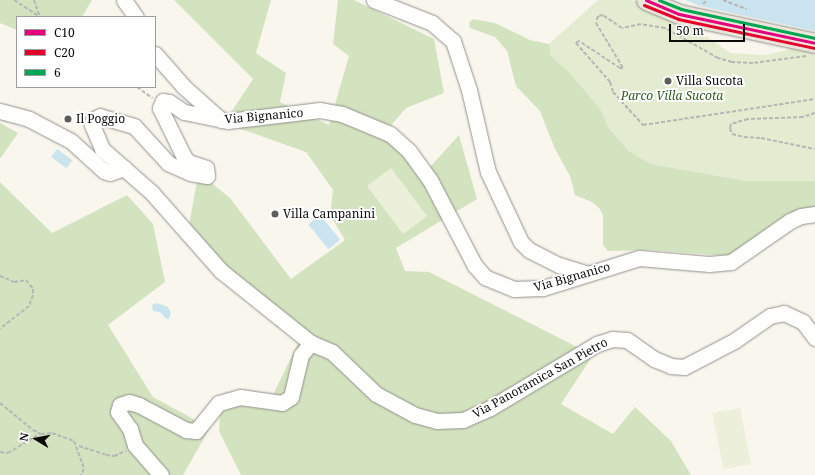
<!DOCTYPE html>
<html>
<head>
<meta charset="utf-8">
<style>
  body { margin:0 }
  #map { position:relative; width:815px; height:475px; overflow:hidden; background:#f9f6ee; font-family:"Noto Serif",serif }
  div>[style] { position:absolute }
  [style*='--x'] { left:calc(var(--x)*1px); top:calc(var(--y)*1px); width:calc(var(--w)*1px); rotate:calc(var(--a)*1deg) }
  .green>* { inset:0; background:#e3ecd0 }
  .forest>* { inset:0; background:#d4e3bf }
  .pitch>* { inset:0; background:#ecf0da; transform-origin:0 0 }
  .water>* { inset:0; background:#c9e4ef; transform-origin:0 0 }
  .path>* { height:2px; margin-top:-1px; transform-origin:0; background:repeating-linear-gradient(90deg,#b7b6b5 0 4px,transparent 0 6px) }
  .roads { filter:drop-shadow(0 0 1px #92918d) drop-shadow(0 0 1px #92918d) }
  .minor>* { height:15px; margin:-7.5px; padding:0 7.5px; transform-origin:7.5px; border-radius:7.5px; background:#fefefc }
  .major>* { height:19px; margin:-9.5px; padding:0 9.5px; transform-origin:9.5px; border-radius:9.5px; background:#e9e5d9 }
  .bus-1>* { height:3px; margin:-1.5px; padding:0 1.5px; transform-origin:1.5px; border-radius:1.5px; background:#e5007d }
  .bus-2>* { height:3px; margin:-1.5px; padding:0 1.5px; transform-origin:1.5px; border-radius:1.5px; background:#e4002b }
  .bus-3>* { height:3px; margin:-1.5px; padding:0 1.5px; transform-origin:1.5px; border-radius:1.5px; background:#00a651 }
  .dots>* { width:11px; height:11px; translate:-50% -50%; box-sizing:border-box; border:2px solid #fff; border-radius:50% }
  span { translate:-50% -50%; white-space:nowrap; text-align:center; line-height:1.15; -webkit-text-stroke:4px #fff; paint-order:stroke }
  .poi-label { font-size:12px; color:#0b0b0b }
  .left { translate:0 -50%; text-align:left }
  .park-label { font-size:12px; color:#305c22; font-style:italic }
  .street-label { font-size:12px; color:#0b0b0b }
  .legend { position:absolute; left:16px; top:16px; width:140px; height:72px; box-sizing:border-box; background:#fff; border:1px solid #9d9d9d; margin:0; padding:5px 7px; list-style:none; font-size:12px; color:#0b0b0b }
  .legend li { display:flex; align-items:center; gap:8px; height:20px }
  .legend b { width:20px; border:1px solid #9d9d9d }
  .north { position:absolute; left:16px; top:419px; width:40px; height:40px; -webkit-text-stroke:3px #fff; paint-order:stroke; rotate:280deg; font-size:11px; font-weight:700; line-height:16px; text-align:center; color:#0b0b0b }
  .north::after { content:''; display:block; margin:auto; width:14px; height:18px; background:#0b0b0b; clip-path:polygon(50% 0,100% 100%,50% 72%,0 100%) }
  .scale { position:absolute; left:669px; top:24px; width:76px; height:18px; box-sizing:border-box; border:2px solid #0b0b0b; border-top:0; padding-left:5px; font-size:12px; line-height:14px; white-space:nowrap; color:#0b0b0b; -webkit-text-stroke:3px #fff; paint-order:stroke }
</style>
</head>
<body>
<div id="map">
  <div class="green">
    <i style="clip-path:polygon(598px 0,632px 0,693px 27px,730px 53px,766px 55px,795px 48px,815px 49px,815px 182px,747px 181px,651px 164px,629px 151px,609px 129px,601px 110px,569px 72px,551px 56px,549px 44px)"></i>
  </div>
  <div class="forest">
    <i style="clip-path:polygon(0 0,92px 0,82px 17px,17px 17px,17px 30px,0 23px)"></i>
    <i style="clip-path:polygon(174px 0,271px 0,256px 53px,286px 73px,280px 102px,329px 125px,349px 56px,333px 44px,338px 0,354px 0,434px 39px,444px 93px,406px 108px,381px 137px,430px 167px,459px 135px,477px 199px,396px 248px,405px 271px,429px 272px,593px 355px,561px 404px,613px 434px,635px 407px,671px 441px,691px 475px,241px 475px,219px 431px,220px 414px,232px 405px,271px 399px,301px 337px,187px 236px,197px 181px,209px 181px,230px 198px,291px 279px,345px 240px,330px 215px,333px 190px,306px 152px,224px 123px,253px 79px)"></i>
    <i style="clip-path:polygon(473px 19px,495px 23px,530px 40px,549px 44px,551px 56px,569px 72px,601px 110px,609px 129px,629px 151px,651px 164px,747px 181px,812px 181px,815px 182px,815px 209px,728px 256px,650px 250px,608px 251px,603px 245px,603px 216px,600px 209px,592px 202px,575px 195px,570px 176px,555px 149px,540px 111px,516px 86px,507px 51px,495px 37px,470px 28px,469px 23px)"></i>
    <i style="clip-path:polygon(0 123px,18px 133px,0 159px)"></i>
    <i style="clip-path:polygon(0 182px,52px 233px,127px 195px,153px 224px,165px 282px,108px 325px,153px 397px,210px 428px,183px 475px,0 475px)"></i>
  </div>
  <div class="pitch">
    <i style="left:391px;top:168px;width:60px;height:30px;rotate:53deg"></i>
    <i style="left:740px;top:408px;width:57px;height:28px;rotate:79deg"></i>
  </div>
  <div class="water">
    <i style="clip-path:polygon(685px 0,815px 0,815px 31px,700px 6px)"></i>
    <i style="left:57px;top:149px;width:19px;height:10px;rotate:36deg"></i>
    <i style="left:320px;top:215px;width:32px;height:15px;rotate:51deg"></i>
    <i style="clip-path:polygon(157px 303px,168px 307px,171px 313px,169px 319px,166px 319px,160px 312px,153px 311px,152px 305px)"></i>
  </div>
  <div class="path">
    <i style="--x:14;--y:0;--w:31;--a:33"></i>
    <i style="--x:34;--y:0;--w:18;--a:71"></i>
    <i style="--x:723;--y:0;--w:25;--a:21"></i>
    <i style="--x:703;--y:4;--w:6;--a:-45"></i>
    <i style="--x:806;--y:56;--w:53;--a:172.5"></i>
    <i style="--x:753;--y:63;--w:21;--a:-177"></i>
    <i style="--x:732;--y:62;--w:15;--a:-164"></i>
    <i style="--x:718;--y:58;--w:61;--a:-150.5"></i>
    <i style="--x:665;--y:28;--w:24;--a:-171"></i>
    <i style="--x:641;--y:24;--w:19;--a:168"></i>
    <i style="--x:622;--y:28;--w:23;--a:-146"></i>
    <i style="--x:603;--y:15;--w:5;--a:169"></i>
    <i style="--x:598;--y:16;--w:7;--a:106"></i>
    <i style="--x:596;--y:23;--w:52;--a:59"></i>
    <i style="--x:623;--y:68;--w:3;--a:180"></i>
    <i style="--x:620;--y:68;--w:49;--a:-146.6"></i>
    <i style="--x:579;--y:41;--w:4;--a:146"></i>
    <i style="--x:576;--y:43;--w:52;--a:48.9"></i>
    <i style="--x:610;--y:82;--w:10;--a:73"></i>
    <i style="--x:613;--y:92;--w:45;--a:47.7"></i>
    <i style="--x:643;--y:125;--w:174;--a:-8.6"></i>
    <i style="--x:137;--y:87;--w:19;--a:36"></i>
    <i style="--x:815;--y:113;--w:13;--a:162"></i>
    <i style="--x:803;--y:117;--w:55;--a:177.9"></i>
    <i style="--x:748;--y:119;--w:18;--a:164"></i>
    <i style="--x:731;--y:124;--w:4;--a:104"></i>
    <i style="--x:730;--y:128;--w:6;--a:72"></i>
    <i style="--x:732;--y:134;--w:12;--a:14"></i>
    <i style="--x:744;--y:137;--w:17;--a:3"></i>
    <i style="--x:761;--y:138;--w:55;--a:11.5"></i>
    <i style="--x:0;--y:276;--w:15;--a:23"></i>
    <i style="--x:14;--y:282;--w:12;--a:-9"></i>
    <i style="--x:26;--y:280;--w:11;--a:52"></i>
    <i style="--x:33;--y:289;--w:6;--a:90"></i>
    <i style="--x:33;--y:295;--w:12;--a:110"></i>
    <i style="--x:29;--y:306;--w:37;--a:142"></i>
    <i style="--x:0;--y:403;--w:43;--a:39.3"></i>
    <i style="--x:33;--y:430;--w:9;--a:27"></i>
    <i style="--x:41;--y:434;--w:11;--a:-5"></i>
    <i style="--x:52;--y:433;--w:23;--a:20"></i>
    <i style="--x:74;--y:441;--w:30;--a:70"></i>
    <i style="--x:84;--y:469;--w:7;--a:117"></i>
    <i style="--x:79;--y:446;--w:28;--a:18"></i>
    <i style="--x:106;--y:455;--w:8;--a:7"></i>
    <i style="--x:114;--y:456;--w:13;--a:-23"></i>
    <i style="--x:0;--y:452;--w:8;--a:7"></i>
    <i style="--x:8;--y:453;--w:37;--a:-31"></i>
  </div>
  <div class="roads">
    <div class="minor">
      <i style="--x:124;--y:0;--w:21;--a:55"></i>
      <i style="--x:374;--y:0;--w:62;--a:21.6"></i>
      <i style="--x:432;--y:23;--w:28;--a:41"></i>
      <i style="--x:453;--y:41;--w:52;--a:71.9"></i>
      <i style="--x:469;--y:90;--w:84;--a:77"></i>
      <i style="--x:488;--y:172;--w:77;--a:64.8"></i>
      <i style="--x:521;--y:242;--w:11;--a:45"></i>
      <i style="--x:529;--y:250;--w:34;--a:27"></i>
      <i style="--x:559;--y:265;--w:28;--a:17"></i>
      <i style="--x:155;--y:54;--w:44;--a:48.7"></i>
      <i style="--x:184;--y:87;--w:50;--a:41.7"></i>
      <i style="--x:0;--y:111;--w:30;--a:15"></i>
      <i style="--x:29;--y:119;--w:47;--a:27.6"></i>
      <i style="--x:71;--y:141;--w:45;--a:42.3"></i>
      <i style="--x:104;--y:171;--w:6;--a:18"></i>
      <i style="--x:110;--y:173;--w:15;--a:-20"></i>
      <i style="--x:815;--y:214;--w:14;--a:172"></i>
      <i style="--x:801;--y:216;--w:12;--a:156"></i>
      <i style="--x:790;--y:221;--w:72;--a:145.2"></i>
      <i style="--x:731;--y:262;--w:22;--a:175"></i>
      <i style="--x:709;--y:264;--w:70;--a:-175.1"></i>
      <i style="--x:639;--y:258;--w:101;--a:162.6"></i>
      <i style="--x:543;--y:288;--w:29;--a:178"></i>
      <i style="--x:514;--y:289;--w:31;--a:-158"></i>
      <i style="--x:485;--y:277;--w:15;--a:-132"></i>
      <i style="--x:475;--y:266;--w:97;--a:-117.6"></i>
      <i style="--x:430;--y:180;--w:36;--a:-126"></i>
      <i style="--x:409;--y:151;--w:25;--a:-138"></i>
      <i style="--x:390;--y:134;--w:52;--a:-157.4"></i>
      <i style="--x:342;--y:114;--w:22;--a:-170"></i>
      <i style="--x:320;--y:110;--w:93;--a:173.2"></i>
      <i style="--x:228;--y:121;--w:45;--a:-168.4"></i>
      <i style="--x:184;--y:112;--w:18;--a:-146"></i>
      <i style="--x:169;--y:102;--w:6;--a:-171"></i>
      <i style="--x:163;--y:101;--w:8;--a:113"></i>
      <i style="--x:160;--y:108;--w:55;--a:63.9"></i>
      <i style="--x:184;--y:157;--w:6;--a:51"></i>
      <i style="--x:188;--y:162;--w:19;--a:18"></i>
      <i style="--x:206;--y:168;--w:8;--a:83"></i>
      <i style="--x:207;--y:176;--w:17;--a:-170"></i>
      <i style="--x:190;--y:173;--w:24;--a:-156"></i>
      <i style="--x:168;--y:163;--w:50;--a:-132.6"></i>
      <i style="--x:134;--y:126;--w:35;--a:-164"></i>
      <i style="--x:100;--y:116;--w:8;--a:150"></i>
      <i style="--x:93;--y:120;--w:5;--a:101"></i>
      <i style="--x:92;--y:125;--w:26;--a:67"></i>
      <i style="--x:102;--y:149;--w:67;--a:41.3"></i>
      <i style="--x:152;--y:193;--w:104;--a:48.5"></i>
      <i style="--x:221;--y:271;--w:115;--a:38.7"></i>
      <i style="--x:311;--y:343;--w:23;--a:23"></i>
      <i style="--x:332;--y:352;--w:61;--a:43.7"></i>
      <i style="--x:376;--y:394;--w:44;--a:28.3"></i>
      <i style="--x:415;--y:415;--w:23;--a:15"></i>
      <i style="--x:437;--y:421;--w:26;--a:-2"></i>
      <i style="--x:463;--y:420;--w:30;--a:-24"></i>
      <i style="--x:490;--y:408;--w:125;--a:-30.9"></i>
      <i style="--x:597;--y:344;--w:16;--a:-18"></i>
      <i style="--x:612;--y:339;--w:15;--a:4"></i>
      <i style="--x:627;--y:340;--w:33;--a:35"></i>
      <i style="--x:654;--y:359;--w:18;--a:22"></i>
      <i style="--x:671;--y:366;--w:13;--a:4"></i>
      <i style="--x:684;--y:367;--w:56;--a:-27.5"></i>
      <i style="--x:734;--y:341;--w:44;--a:-34.8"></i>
      <i style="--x:770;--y:316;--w:14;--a:-12"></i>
      <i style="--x:784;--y:313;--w:21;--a:25"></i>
      <i style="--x:803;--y:322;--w:20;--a:53"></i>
      <i style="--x:161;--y:475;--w:40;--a:-131"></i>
      <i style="--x:135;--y:445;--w:17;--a:-107"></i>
      <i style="--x:130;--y:429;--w:21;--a:-125"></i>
      <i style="--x:118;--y:412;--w:7;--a:-74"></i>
      <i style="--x:120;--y:405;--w:9;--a:-18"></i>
      <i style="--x:129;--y:402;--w:10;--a:17"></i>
      <i style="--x:139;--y:405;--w:53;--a:28"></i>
      <i style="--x:186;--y:430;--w:10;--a:6"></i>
      <i style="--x:196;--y:431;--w:36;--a:-51"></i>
      <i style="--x:219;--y:403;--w:22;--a:-16"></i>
      <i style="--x:240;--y:397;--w:42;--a:8.1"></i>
      <i style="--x:282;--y:403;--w:11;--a:-34"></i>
      <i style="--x:291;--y:397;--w:43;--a:-76.6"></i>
      <i style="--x:301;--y:355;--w:16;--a:-50"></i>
    </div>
    <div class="major">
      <i style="--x:646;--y:0;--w:36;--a:23"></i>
      <i style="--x:679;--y:14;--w:139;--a:12"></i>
    </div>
  </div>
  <div class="bus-1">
    <i style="--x:646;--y:0;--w:36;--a:23"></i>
    <i style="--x:679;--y:14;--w:139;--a:12"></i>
  </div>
  <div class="bus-2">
    <i style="--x:644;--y:5;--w:37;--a:22"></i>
    <i style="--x:678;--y:19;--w:139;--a:12"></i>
  </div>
  <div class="bus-3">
    <i style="--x:659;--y:0;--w:24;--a:22"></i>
    <i style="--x:681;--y:9;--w:137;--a:12.2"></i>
  </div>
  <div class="dots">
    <i style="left:668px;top:81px;background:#5e5d5a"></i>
    <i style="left:68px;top:119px;background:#5e5d5a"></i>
    <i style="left:275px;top:214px;background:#5e5d5a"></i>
  </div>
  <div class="poi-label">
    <span class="left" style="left:676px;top:81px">Villa Sucota</span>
    <span class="left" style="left:76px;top:119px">Il Poggio</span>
    <span class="left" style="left:283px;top:214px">Villa Campanini</span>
  </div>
  <div class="park-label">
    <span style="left:672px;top:96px">Parco Villa Sucota</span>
  </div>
  <div class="street-label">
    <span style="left:264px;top:116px;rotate:-5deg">Via Bignanico</span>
    <span style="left:572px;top:277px;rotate:-16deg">Via Bignanico</span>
    <span style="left:540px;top:378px;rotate:-29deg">Via Panoramica San Pietro</span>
  </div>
  <ul class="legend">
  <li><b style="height:5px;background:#e5007d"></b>C10</li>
  <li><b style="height:5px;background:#e4002b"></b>C20</li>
  <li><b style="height:5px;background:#00a651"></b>6</li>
  </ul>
  <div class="north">N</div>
  <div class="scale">50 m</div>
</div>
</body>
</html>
